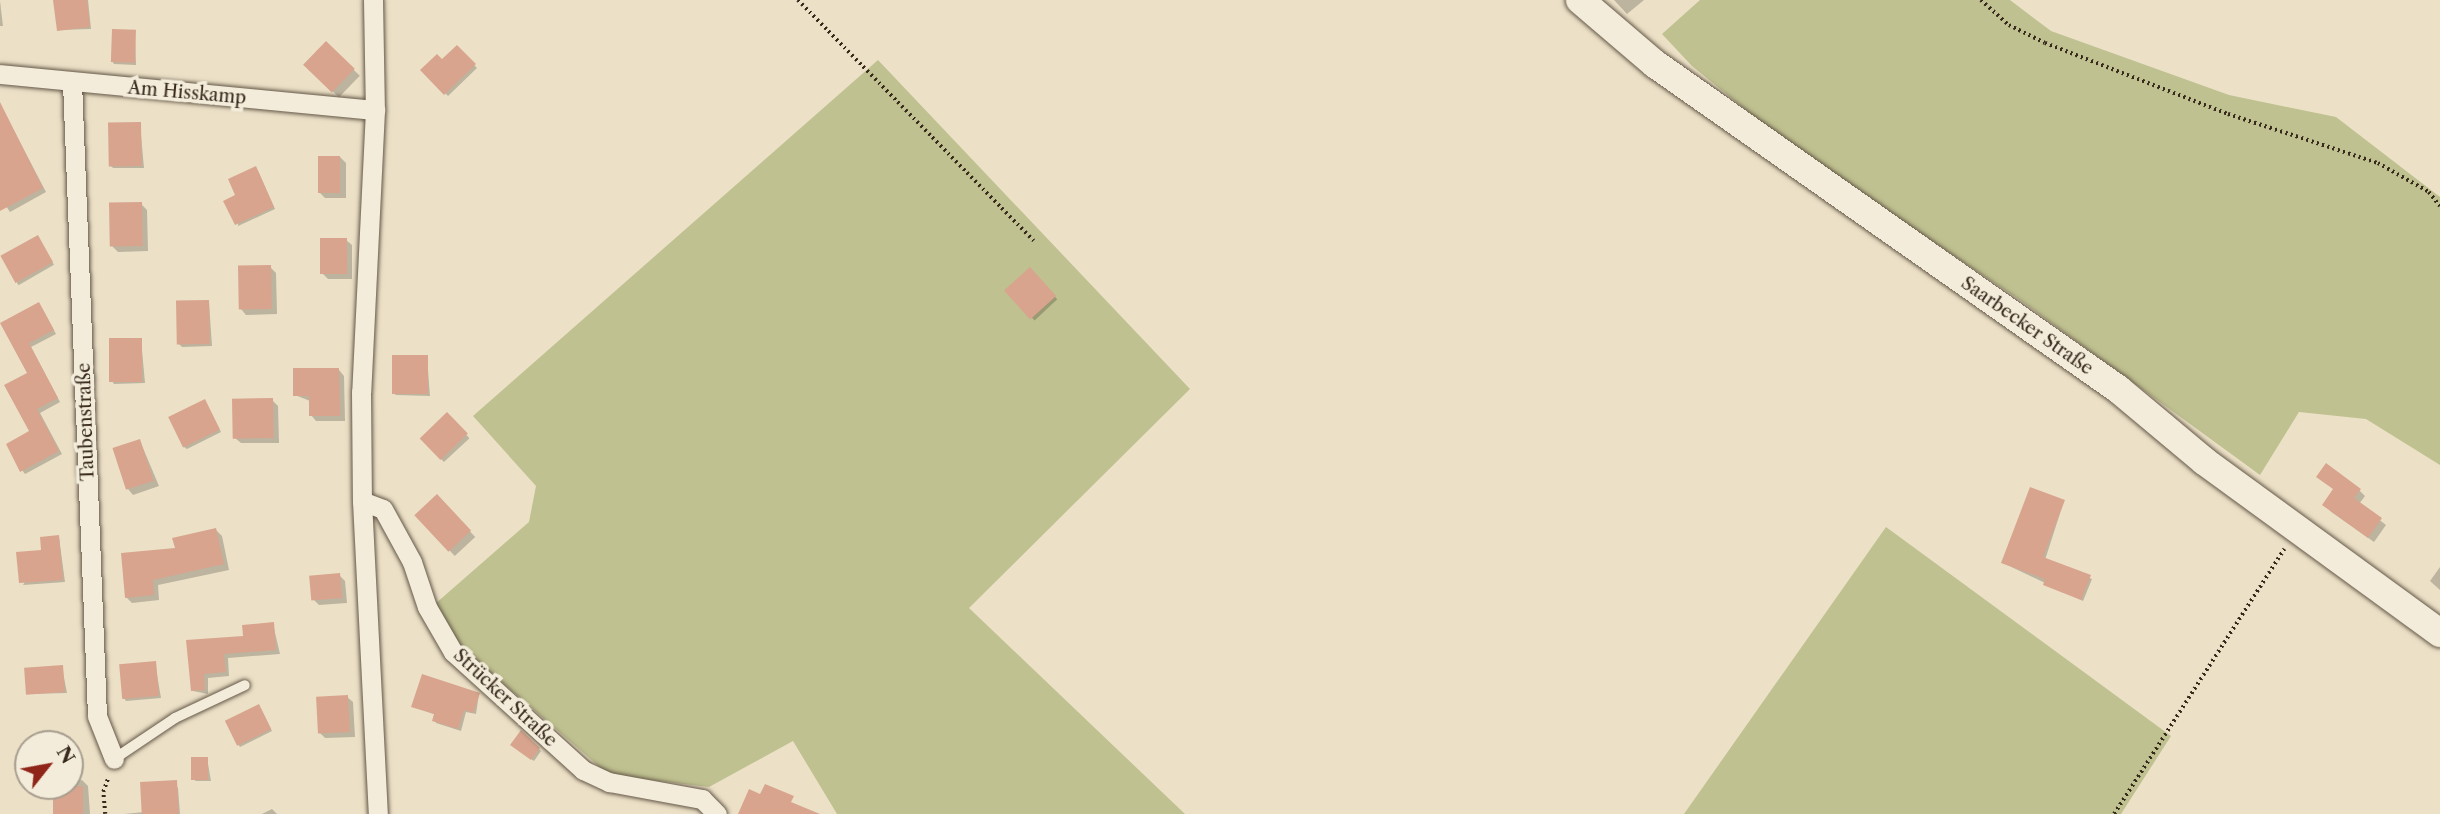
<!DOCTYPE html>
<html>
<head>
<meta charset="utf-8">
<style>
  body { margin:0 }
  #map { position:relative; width:2440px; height:814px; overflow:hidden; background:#ece1c7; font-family:"Libre Caslon Text",serif }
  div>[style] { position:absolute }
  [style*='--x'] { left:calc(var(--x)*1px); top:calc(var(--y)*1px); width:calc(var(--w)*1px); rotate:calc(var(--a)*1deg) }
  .green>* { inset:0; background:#bfc190 }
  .shadow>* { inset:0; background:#0003; transform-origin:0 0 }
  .building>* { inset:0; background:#d8a48e; transform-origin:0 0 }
  .path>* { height:3.5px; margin-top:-1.75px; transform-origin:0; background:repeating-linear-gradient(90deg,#37291c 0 2px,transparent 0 5.5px) }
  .roads { filter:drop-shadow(0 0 2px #645747) drop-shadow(0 0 2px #645747) }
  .lane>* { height:10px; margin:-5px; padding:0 5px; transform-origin:5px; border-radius:5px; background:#f3ecdb }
  .street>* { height:19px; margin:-9.5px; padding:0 9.5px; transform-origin:9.5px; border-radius:9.5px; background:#f3ecdb }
  .secondary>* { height:28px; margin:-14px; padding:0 14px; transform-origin:14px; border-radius:14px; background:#f3ecdb }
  span { translate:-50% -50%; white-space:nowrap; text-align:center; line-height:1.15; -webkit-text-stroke:7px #f3ecdb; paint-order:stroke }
  .street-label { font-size:18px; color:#37291c }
  .north { position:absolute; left:14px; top:730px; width:70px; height:70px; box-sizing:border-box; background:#f3ecdb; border:2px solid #a89e8f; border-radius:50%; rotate:59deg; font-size:19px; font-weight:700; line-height:28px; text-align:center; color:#37291c }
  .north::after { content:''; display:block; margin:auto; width:24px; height:32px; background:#8f2418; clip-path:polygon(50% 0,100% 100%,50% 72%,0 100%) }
</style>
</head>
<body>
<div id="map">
  <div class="green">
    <i style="clip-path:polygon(1700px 0,2010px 0,2051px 31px,2229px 95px,2336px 117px,2440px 197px,2440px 465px,2366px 419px,2299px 412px,2260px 475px,2020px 300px,1793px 148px,1692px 66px,1662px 34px)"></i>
    <i style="clip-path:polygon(878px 60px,1190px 389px,969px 608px,1185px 814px,837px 814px,793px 741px,709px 787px,609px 775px,459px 645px,435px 604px,529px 522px,536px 486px,473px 416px)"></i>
    <i style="clip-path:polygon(1886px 527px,2171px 736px,2121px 814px,1684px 814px)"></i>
  </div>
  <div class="shadow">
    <i style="clip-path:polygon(68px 0,88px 0,91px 29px,58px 30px)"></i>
    <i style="clip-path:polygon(1614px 0,1644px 0,1627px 14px)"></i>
    <i style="clip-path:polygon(0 1px,3px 26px,0 26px)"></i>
    <i style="clip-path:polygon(135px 32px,136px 65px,114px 64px,112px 61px)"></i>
    <i style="left:326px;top:43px;width:47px;height:30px;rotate:44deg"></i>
    <i style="clip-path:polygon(457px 47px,477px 68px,448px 96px,422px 70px,442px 62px)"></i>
    <i style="clip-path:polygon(0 104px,46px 192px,10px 212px,0 197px)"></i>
    <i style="clip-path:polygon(140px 124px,144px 168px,113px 168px,111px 166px)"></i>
    <i style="clip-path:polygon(340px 157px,346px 163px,346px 198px,325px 198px,320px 193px)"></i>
    <i style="clip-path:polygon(258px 171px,275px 209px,238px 226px,238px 196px)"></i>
    <i style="clip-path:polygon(141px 204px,147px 210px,148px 251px,118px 252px,112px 246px)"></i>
    <i style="left:38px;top:237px;width:32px;height:41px;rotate:60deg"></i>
    <i style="clip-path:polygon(346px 240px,352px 245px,352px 279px,328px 279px,322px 273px)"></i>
    <i style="clip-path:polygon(270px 267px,276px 273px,277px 314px,246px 315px,241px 309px)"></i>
    <i style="left:1030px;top:270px;width:40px;height:31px;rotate:47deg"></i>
    <i style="clip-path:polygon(209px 302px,212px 346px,182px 347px,179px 344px)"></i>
    <i style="clip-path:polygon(42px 308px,56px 334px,31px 347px,60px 402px,40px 413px,62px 454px,25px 474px,22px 470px,31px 432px,29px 374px,2px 324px)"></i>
    <i style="clip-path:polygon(141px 339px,145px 383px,114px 384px,112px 381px)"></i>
    <i style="clip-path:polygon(427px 357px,430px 396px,396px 395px,393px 393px)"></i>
    <i style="clip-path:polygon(339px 370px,344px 376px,345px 421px,316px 421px,311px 415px,310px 401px,295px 395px)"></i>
    <i style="clip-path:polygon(272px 400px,278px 406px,279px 443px,241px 443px,235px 438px)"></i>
    <i style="clip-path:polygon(205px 401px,221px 432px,187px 449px,184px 447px)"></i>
    <i style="left:447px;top:414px;width:33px;height:35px;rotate:47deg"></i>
    <i style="clip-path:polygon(140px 441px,159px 486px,133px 495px,128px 489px)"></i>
    <i style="clip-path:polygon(2359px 490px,2365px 496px,2359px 504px,2386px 525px,2374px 542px,2330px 511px)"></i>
    <i style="left:437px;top:496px;width:56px;height:28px;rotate:47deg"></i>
    <i style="clip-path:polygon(2064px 501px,2045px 560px,2092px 579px,2083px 601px,2003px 563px)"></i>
    <i style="clip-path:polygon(216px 530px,222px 536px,229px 570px,158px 585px,159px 600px,132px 603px,126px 597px,177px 550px)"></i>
    <i style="clip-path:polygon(59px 537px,65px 582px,23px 585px,43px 552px)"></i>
    <i style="clip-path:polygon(2440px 567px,2440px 590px,2430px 581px)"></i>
    <i style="clip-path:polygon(339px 575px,345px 581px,347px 603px,319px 605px,313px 599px)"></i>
    <i style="clip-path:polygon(273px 624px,280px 654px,228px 658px,229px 676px,208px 678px,208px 694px,193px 691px,187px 642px,245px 637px)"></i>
    <i style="clip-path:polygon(155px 663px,161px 698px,126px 701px,124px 698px)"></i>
    <i style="clip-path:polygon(62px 667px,67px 693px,28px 694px)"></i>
    <i style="clip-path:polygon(479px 694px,476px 714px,466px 712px,461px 731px,436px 723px,436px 715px,413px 706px)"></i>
    <i style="clip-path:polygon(347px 697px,353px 702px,355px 737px,325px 738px,319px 732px)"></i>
    <i style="clip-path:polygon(261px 709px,272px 731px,240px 747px,238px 744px)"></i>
    <i style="clip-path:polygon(521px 733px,541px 751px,534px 761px,514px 747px)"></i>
    <i style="clip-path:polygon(207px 758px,211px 781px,196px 781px,193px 779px)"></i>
    <i style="clip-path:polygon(82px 780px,88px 786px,90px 814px,57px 814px,55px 786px)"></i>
    <i style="clip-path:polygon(173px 782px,178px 788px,180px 814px,124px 814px,144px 812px)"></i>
    <i style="clip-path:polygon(272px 809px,277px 814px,262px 814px)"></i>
  </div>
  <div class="building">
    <i style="clip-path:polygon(53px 0,87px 0,90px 27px,57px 31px)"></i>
    <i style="left:112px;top:29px;width:24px;height:33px;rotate:2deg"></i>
    <i style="left:326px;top:41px;width:40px;height:33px;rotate:44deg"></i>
    <i style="clip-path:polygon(457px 45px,476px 64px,444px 95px,420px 70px,437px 54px,442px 59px)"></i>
    <i style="clip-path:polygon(0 102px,43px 188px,0 211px)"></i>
    <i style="left:141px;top:122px;width:44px;height:33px;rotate:89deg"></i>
    <i style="left:318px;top:156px;width:22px;height:37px"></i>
    <i style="clip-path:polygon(256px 166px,274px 207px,235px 225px,223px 201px,235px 195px,228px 179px)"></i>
    <i style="left:142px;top:202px;width:44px;height:33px;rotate:89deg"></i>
    <i style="left:38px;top:235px;width:31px;height:43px;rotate:61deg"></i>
    <i style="left:320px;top:238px;width:27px;height:36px"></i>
    <i style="left:271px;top:265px;width:44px;height:33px;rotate:89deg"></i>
    <i style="left:1030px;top:267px;width:39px;height:35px;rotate:48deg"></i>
    <i style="left:209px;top:300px;width:44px;height:33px;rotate:89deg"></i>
    <i style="clip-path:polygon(39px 302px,54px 330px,29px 343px,58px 398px,37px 409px,59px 451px,20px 472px,6px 444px,29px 431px,4px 385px,27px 373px,0 323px)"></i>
    <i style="left:109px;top:338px;width:33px;height:44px"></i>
    <i style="left:392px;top:355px;width:36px;height:39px"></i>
    <i style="clip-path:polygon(293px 368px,339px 368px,340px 416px,309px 416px,309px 396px,293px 396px)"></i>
    <i style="left:273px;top:398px;width:40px;height:41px;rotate:89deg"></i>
    <i style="left:205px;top:399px;width:34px;height:41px;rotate:64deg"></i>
    <i style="left:447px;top:412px;width:30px;height:38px;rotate:46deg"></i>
    <i style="left:140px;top:439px;width:44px;height:29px;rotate:72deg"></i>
    <i style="clip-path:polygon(2326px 463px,2361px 489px,2354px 498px,2382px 518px,2368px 538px,2322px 505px,2333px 489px,2316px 477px)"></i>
    <i style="clip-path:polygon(2030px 487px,2065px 500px,2043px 557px,2091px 575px,2081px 600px,2043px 585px,2045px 579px,2001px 563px)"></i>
    <i style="left:437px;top:494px;width:50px;height:31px;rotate:47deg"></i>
    <i style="clip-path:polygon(216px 528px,224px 564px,153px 580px,154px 595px,125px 598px,121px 553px,175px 548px,172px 538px)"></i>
    <i style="clip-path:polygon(59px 535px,63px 580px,19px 583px,16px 552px,41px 550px,40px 537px)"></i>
    <i style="left:340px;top:573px;width:25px;height:31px;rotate:85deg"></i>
    <i style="clip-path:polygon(274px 622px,276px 650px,224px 654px,226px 672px,204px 674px,205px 690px,191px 691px,186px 640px,243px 636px,242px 625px)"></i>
    <i style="left:156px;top:661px;width:35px;height:37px;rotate:85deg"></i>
    <i style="left:63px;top:665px;width:27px;height:39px;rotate:86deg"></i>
    <i style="clip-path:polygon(422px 674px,480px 693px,473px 713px,464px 710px,458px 729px,432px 721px,434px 714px,411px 707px)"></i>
    <i style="left:348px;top:695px;width:37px;height:32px;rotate:87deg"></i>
    <i style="left:259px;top:704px;width:28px;height:38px;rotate:64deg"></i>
    <i style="clip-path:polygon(521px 730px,540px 748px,531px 760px,510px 745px)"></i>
    <i style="left:191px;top:757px;width:17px;height:23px"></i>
    <i style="left:177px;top:780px;width:34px;height:37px;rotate:87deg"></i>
    <i style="clip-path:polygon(765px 784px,794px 796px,791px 802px,820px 814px,738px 814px,749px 789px,760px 794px)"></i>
    <i style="left:53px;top:786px;width:30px;height:28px"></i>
  </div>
  <div class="path">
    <i style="--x:798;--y:0;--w:337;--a:45.6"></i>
    <i style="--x:1981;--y:0;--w:38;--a:42"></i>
    <i style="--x:2009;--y:25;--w:40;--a:26.6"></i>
    <i style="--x:2045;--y:43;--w:196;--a:21.2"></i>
    <i style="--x:2228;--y:114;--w:158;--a:18.1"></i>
    <i style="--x:2378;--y:163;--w:59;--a:29.6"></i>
    <i style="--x:2429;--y:192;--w:18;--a:52"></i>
    <i style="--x:105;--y:814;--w:22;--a:-95"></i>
    <i style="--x:103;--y:792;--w:15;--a:-70"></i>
    <i style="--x:2114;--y:814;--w:315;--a:-57.3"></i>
  </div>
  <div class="roads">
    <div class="lane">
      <i style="--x:114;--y:759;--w:73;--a:-33.9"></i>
      <i style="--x:175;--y:718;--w:77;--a:-25.2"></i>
    </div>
    <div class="street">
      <i style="--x:373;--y:0;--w:110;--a:89"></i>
      <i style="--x:375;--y:110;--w:282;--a:92.8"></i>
      <i style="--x:361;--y:392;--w:109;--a:89.5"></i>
      <i style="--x:362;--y:501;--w:313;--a:87.1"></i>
      <i style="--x:0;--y:74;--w:377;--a:5.5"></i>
      <i style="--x:72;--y:82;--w:634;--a:87.74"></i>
      <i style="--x:97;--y:716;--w:46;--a:68.4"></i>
      <i style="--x:362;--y:501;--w:22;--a:21"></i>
      <i style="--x:383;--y:509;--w:60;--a:61.3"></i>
      <i style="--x:412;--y:562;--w:47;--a:71.6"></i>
      <i style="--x:427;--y:607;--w:52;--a:60"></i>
      <i style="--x:453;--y:652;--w:176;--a:42.2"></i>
      <i style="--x:583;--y:770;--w:29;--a:25"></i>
      <i style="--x:609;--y:782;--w:95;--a:10.4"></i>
      <i style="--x:702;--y:799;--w:21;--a:45"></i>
    </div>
    <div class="secondary">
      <i style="--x:1580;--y:0;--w:99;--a:40.5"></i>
      <i style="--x:1655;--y:64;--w:566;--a:35.07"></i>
      <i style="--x:2118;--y:389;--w:112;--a:39.9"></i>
      <i style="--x:2204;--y:461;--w:292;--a:36.1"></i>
    </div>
  </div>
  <div class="street-label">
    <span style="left:187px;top:93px;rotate:5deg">Am Hisskamp</span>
    <span style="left:2027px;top:326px;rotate:35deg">Saarbecker Straße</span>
    <span style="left:86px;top:422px;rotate:-92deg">Taubenstraße</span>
    <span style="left:505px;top:698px;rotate:43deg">Strücker Straße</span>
  </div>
  <div class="north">N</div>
</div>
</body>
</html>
